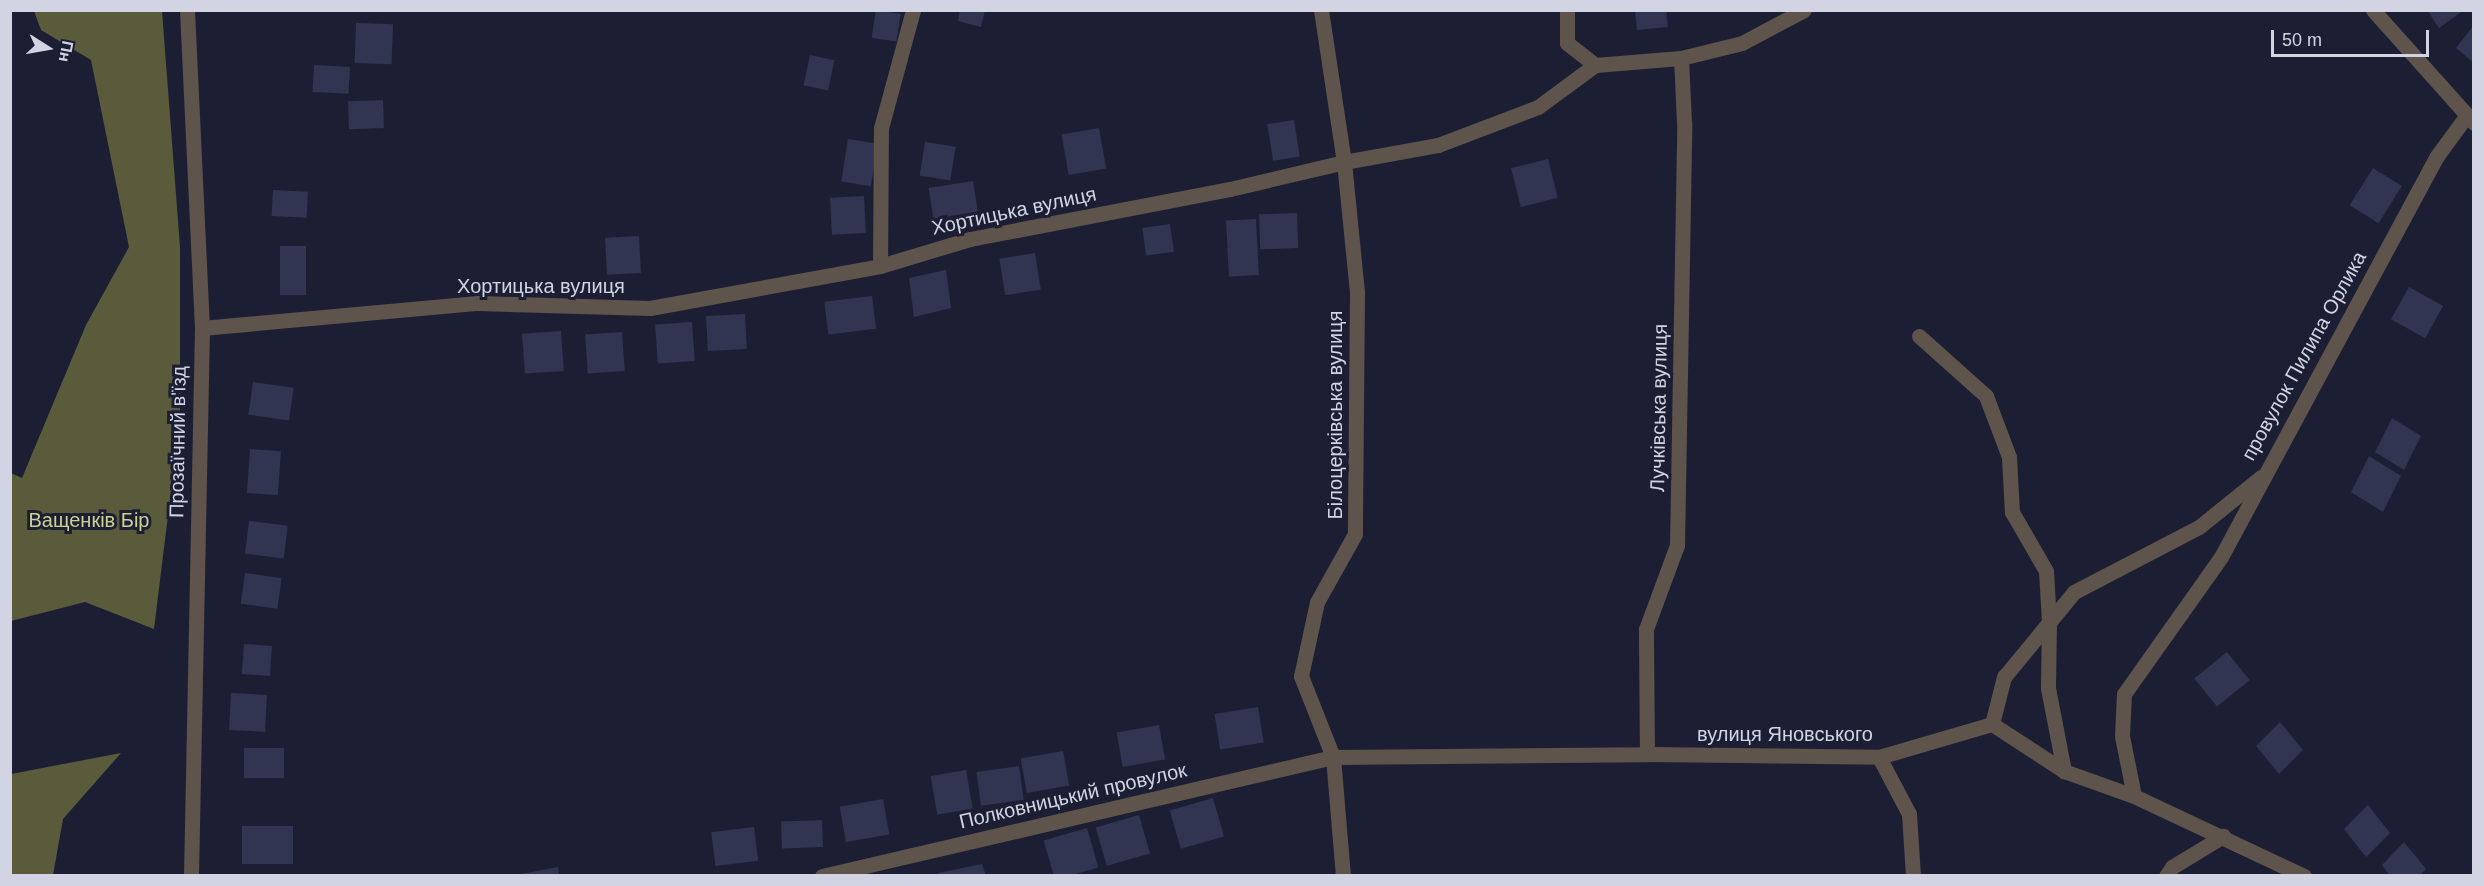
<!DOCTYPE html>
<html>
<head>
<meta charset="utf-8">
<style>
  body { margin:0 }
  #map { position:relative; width:2484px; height:886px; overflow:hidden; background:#1c1f34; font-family:Arial,sans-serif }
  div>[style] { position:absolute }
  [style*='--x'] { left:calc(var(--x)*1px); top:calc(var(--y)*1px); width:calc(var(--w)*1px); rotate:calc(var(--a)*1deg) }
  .forest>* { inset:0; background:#5a5b3a }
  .building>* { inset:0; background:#313551; transform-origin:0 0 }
  .minor>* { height:15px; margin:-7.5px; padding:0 7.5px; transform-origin:7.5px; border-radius:7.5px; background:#5e544c }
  span { translate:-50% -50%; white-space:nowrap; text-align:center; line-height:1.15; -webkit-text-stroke:6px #1c1f34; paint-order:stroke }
  .street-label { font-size:20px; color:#d2d4e3 }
  .park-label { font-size:20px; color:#ccd092 }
  .frame { position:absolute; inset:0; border:12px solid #d2d4e3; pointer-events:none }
  .north { position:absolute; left:18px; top:18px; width:60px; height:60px; -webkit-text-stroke:4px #1c1f34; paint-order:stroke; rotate:101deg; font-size:16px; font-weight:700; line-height:24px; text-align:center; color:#d2d4e3 }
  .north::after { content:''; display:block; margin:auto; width:21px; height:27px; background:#d2d4e3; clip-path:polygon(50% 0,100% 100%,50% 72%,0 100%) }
  .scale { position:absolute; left:2271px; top:30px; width:158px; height:27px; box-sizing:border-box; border:3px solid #d2d4e3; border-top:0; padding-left:8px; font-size:18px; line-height:21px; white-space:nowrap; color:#d2d4e3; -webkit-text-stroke:4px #1c1f34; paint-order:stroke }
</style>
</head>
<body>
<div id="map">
  <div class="forest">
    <i style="clip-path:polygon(34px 11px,162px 11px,180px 247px,180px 418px,154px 629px,85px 602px,11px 621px,11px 473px,22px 478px,86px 325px,129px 247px,91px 60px,41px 30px)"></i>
    <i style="clip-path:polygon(121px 753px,63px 819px,53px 875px,11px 875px,11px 774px)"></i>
  </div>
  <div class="building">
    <i style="left:876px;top:10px;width:25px;height:28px;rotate:9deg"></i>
    <i style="clip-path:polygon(960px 10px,985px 10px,981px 27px,958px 21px)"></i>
    <i style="clip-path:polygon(1635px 10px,1666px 10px,1668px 27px,1637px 30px)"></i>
    <i style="clip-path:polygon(2427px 10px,2464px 10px,2439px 28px)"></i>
    <i style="left:356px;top:23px;width:37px;height:40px;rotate:2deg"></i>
    <i style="clip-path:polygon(2474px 25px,2474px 63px,2456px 48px)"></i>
    <i style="left:810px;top:55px;width:25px;height:31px;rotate:12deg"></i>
    <i style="left:314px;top:65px;width:36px;height:27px;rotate:3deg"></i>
    <i style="left:383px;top:100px;width:28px;height:35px;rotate:88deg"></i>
    <i style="left:1294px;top:120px;width:37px;height:27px;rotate:81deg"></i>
    <i style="left:1099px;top:128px;width:41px;height:38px;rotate:80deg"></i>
    <i style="left:848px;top:139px;width:30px;height:43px;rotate:9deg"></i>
    <i style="left:925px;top:142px;width:31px;height:34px;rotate:9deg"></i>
    <i style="left:1548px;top:159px;width:40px;height:38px;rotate:76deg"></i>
    <i style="left:2373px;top:168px;width:34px;height:44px;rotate:32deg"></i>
    <i style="left:973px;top:181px;width:31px;height:45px;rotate:81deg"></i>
    <i style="left:273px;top:190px;width:35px;height:26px;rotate:3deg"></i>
    <i style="left:864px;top:196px;width:37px;height:34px;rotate:87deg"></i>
    <i style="left:1297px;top:213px;width:35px;height:38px;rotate:88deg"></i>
    <i style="left:1256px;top:219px;width:56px;height:30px;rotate:87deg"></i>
    <i style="left:1170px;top:224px;width:28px;height:28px;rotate:82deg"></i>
    <i style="left:639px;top:236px;width:37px;height:34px;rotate:87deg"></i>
    <i style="left:280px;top:246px;width:26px;height:49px"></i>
    <i style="left:1035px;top:253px;width:37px;height:36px;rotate:81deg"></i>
    <i style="clip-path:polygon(946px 270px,951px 308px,914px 317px,909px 278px)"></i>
    <i style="left:2409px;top:287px;width:39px;height:37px;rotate:29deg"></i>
    <i style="left:872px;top:296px;width:33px;height:48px;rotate:83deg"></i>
    <i style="left:745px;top:314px;width:35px;height:39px;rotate:87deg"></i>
    <i style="left:692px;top:322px;width:39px;height:37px;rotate:86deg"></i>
    <i style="left:561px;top:331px;width:40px;height:39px;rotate:86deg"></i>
    <i style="left:622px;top:332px;width:39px;height:37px;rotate:86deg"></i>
    <i style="left:253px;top:382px;width:41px;height:33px;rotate:8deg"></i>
    <i style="clip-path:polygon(2392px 418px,2421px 436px,2404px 470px,2375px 452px)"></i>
    <i style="left:250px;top:449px;width:31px;height:44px;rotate:4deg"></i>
    <i style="clip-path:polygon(2369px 456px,2401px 476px,2383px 512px,2351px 492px)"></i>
    <i style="left:249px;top:521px;width:39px;height:33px;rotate:7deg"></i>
    <i style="left:245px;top:573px;width:37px;height:31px;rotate:8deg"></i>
    <i style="left:244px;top:644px;width:28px;height:30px;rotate:4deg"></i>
    <i style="left:2227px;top:652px;width:36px;height:42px;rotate:51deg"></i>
    <i style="left:231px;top:693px;width:36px;height:37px;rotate:3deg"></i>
    <i style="left:1258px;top:707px;width:36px;height:44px;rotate:81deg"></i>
    <i style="clip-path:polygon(2280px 722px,2303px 750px,2279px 774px,2256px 746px)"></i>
    <i style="left:1159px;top:725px;width:35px;height:43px;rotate:80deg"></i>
    <i style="left:244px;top:748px;width:40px;height:30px"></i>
    <i style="left:1063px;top:751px;width:35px;height:43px;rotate:80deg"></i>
    <i style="left:1019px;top:766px;width:34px;height:43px;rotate:82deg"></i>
    <i style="left:966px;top:770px;width:39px;height:36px;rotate:80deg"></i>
    <i style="left:1213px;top:798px;width:40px;height:45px;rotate:74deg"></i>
    <i style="left:883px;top:799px;width:36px;height:44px;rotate:80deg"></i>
    <i style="clip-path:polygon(2368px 805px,2390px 833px,2366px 857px,2344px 829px)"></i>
    <i style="left:1139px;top:815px;width:40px;height:45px;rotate:74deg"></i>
    <i style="left:822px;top:820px;width:27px;height:41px;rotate:88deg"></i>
    <i style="left:242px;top:826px;width:51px;height:38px"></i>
    <i style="left:754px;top:827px;width:34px;height:43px;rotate:83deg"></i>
    <i style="left:1087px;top:828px;width:41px;height:45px;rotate:74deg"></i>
    <i style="clip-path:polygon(2404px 842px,2426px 869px,2419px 876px,2390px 876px,2382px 865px)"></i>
    <i style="clip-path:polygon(982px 864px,986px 876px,939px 876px,938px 873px)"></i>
    <i style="clip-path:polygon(558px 867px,559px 876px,521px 876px,521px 874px)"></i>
  </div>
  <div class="minor">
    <i style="--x:187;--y:10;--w:318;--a:87.3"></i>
    <i style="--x:202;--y:328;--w:548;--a:91.15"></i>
    <i style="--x:1321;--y:10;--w:154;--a:81.4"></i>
    <i style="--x:1344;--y:162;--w:131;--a:84.3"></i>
    <i style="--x:1357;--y:292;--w:242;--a:90.5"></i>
    <i style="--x:1355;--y:534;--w:78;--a:119.2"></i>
    <i style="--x:1317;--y:602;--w:76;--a:102.2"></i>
    <i style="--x:1301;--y:676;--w:87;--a:68.4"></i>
    <i style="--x:1333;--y:757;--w:119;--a:85.2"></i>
    <i style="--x:1567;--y:10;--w:33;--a:90"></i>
    <i style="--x:1567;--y:43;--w:36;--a:38"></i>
    <i style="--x:2373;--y:10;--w:152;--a:48.2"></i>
    <i style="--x:880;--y:266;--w:138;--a:-89.6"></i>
    <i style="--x:881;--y:128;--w:122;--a:-74.8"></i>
    <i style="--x:202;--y:328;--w:277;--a:-5.2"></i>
    <i style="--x:478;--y:303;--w:172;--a:1.7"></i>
    <i style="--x:650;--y:308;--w:234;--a:-10.3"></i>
    <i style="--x:880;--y:266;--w:94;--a:-16.7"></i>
    <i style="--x:970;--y:239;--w:265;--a:-10.9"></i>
    <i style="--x:1230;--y:189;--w:117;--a:-13.3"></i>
    <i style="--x:1344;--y:162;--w:96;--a:-10.3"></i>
    <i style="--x:1438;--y:145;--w:107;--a:-20.8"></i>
    <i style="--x:1538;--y:107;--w:71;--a:-36.4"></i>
    <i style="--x:1595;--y:65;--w:86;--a:-4.7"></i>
    <i style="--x:1681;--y:58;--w:63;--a:-13.8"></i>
    <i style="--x:1742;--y:43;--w:70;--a:-28"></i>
    <i style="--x:1919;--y:336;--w:90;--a:41.8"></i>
    <i style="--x:1986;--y:396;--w:65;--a:69.3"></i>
    <i style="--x:2009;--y:457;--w:55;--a:86.9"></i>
    <i style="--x:2012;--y:512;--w:68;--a:60"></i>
    <i style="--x:2046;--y:571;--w:51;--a:86.6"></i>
    <i style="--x:2049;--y:622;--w:66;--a:90.9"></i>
    <i style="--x:2048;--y:688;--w:85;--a:79.1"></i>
    <i style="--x:1992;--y:724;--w:49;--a:-75.7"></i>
    <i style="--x:2004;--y:677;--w:110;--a:-50.5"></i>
    <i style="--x:2074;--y:592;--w:141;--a:-27.5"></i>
    <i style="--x:2199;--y:527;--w:80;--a:-38.9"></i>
    <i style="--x:1647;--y:754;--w:125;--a:-90.5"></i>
    <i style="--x:1646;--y:629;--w:90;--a:-69.7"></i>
    <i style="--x:1677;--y:545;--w:422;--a:-89"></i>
    <i style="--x:1684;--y:123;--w:65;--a:-92.6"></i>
    <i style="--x:1879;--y:757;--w:64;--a:62.2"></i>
    <i style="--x:1909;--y:814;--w:62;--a:86.3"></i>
    <i style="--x:2134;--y:796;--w:61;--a:-101.3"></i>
    <i style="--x:2122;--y:736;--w:42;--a:-87.3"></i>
    <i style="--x:2124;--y:694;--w:168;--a:-54.7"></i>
    <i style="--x:2221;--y:557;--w:455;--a:-61.7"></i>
    <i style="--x:2437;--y:156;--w:51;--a:-53.8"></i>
    <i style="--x:822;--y:876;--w:525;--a:-13.11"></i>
    <i style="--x:1333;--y:757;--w:314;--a:-0.5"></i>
    <i style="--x:1647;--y:754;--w:232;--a:0.7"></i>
    <i style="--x:1879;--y:757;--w:118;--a:-16.3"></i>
    <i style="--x:1992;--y:724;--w:86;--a:33.1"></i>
    <i style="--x:2064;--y:771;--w:74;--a:19.7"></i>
    <i style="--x:2134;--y:796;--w:188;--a:25.2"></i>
    <i style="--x:2166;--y:876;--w:11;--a:-56"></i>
    <i style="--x:2172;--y:867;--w:60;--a:-31.3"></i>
  </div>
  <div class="street-label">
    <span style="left:1014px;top:211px;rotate:-12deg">Хортицька вулиця</span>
    <span style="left:541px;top:286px">Хортицька вулиця</span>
    <span style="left:2304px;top:356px;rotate:-61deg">провулок Пилипа Орлика</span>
    <span style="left:1659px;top:408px;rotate:-89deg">Лучківська вулиця</span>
    <span style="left:1335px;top:415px;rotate:-90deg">Білоцерківська вулиця</span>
    <span style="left:178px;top:442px;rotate:-89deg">Прозаїчний в'їзд</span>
    <span style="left:1785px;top:734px">вулиця Яновського</span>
    <span style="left:1073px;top:796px;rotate:-13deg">Полковницький провулок</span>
  </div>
  <div class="park-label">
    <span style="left:89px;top:520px">Ващенків Бір</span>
  </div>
  <div class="frame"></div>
  <div class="north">Пн</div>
  <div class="scale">50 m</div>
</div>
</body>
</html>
